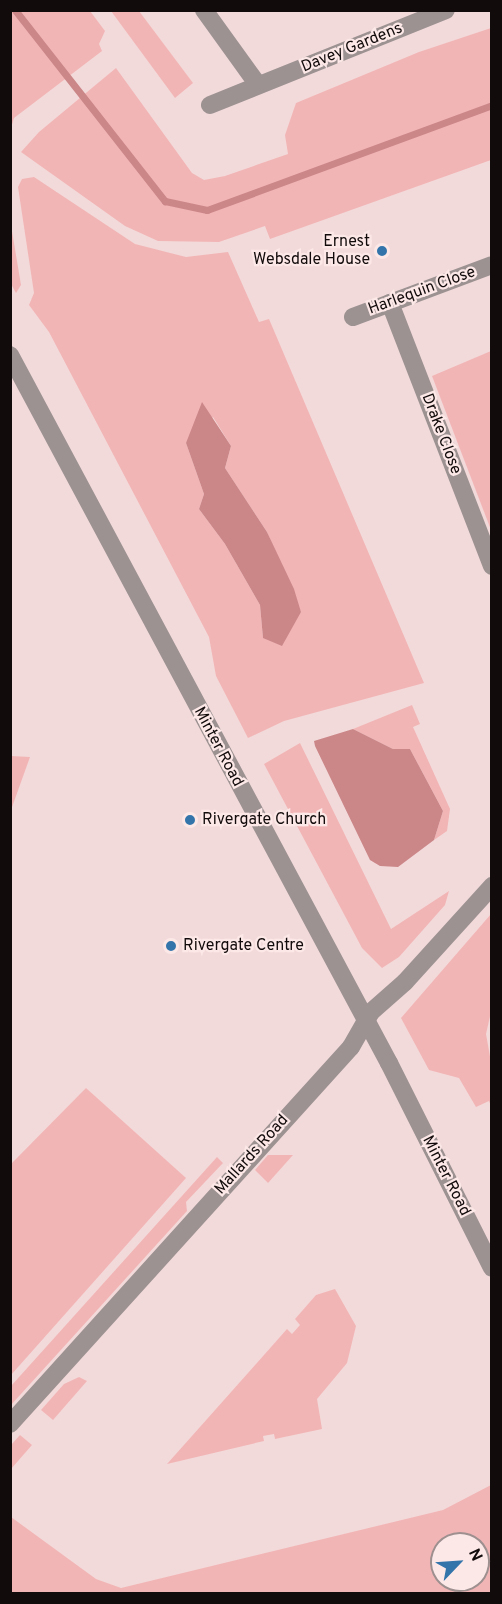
<!DOCTYPE html>
<html>
<head>
<meta charset="utf-8">
<style>
  body { margin:0 }
  #map { position:relative; width:502px; height:1604px; overflow:hidden; background:#f3dada; font-family:Overpass,sans-serif }
  div>[style] { position:absolute }
  [style*='--x'] { left:calc(var(--x)*1px); top:calc(var(--y)*1px); width:calc(var(--w)*1px); rotate:calc(var(--a)*1deg) }
  .green>* { inset:0; background:#f2b5b6 }
  .water>* { inset:0; background:#cb8688 }
  .stream>* { height:7px; margin:-3.5px; padding:0 3.5px; transform-origin:3.5px; border-radius:3.5px; background:#cb8688 }
  .street>* { height:18px; margin:-9px; padding:0 9px; transform-origin:9px; border-radius:9px; background:#9d9292 }
  .dots>* { width:16px; height:16px; translate:-50% -50%; box-sizing:border-box; border:3px solid #fde8e8; border-radius:50% }
  span { translate:-50% -50%; white-space:nowrap; text-align:center; line-height:1.15; -webkit-text-stroke:4.5px #fde8e8; paint-order:stroke }
  .street-label { font-size:16px; color:#120b0b }
  .poi-label { font-size:16px; color:#120b0b }
  .right { translate:-100% -50%; text-align:right }
  .left { translate:0 -50%; text-align:left }
  .frame { position:absolute; inset:0; border:12px solid #120b0b; pointer-events:none }
  .north { position:absolute; left:430px; top:1532px; width:60px; height:60px; box-sizing:border-box; background:#fde8e8; border:2px solid #9f9090; border-radius:50%; rotate:65deg; font-size:16px; font-weight:700; line-height:24px; text-align:center; color:#120b0b }
  .north::after { content:''; display:block; margin:auto; width:21px; height:27px; background:#3375ab; clip-path:polygon(50% 0,100% 100%,50% 72%,0 100%) }
</style>
</head>
<body>
<div id="map">
  <div class="green">
    <i style="clip-path:polygon(11px 10px,90px 11px,105px 31px,99px 44px,102px 51px,14px 118px,11px 128px)"></i>
    <i style="clip-path:polygon(111px 11px,139px 11px,193px 83px,175px 98px)"></i>
    <i style="clip-path:polygon(491px 28px,491px 160px,270px 239px,265px 226px,219px 242px,158px 241px,125px 226px,21px 152px,39px 132px,116px 68px,192px 173px,204px 180px,225px 176px,288px 154px,285px 135px,296px 103px,419px 52px)"></i>
    <i style="clip-path:polygon(evenodd,34px 177px,135px 244px,186px 257px,228px 252px,259px 322px,269px 319px,424px 683px,284px 721px,248px 738px,216px 676px,209px 637px,49px 332px,29px 305px,34px 293px,18px 187px,22px 179px,34px 177px,213px 417px,231px 446px,225px 468px,267px 532px,301px 612px,263px 638px,260px 605px,225px 544px,199px 509px,204px 494px,186px 443px,213px 417px)"></i>
    <i style="clip-path:polygon(10px 219px,21px 285px,16px 293px,11px 284px)"></i>
    <i style="clip-path:polygon(491px 351px,491px 530px,432px 376px)"></i>
    <i style="clip-path:polygon(412px 705px,420px 724px,413px 727px,450px 809px,447px 831px,434px 840px,443px 811px,410px 749px,393px 749px,353px 729px)"></i>
    <i style="clip-path:polygon(300px 743px,391px 929px,449px 891px,445px 905px,399px 957px,382px 968px,362px 948px,264px 764px)"></i>
    <i style="clip-path:polygon(11px 756px,30px 757px,11px 810px,10px 756px)"></i>
    <i style="clip-path:polygon(491px 914px,491px 1012px,486px 1034px,491px 1062px,491px 1106px,489px 1101px,476px 1107px,459px 1078px,429px 1070px,401px 1018px)"></i>
    <i style="clip-path:polygon(86px 1088px,186px 1178px,11px 1375px,11px 1164px)"></i>
    <i style="clip-path:polygon(268px 1155px,293px 1155px,268px 1183px,255px 1170px)"></i>
    <i style="clip-path:polygon(217px 1157px,223px 1163px,186px 1202px,187px 1211px,11px 1405px,11px 1386px)"></i>
    <i style="clip-path:polygon(335px 1289px,356px 1326px,347px 1363px,317px 1399px,322px 1429px,275px 1439px,274px 1434px,263px 1436px,264px 1441px,167px 1464px,287px 1329px,292px 1334px,300px 1325px,295px 1319px,316px 1295px)"></i>
    <i style="clip-path:polygon(79px 1377px,87px 1381px,53px 1420px,41px 1410px,64px 1384px)"></i>
    <i style="clip-path:polygon(20px 1435px,32px 1445px,11px 1469px,11px 1445px)"></i>
    <i style="clip-path:polygon(evenodd,491px 1485px,491px 1593px,11px 1593px,11px 1517px,96px 1579px,121px 1588px,443px 1510px,491px 1485px,442px 1544px,478px 1544px,478px 1580px,442px 1580px,442px 1544px)"></i>
  </div>
  <div class="water">
    <i style="clip-path:polygon(202px 402px,231px 446px,225px 468px,267px 532px,294px 589px,301px 612px,282px 646px,263px 638px,260px 605px,225px 544px,199px 509px,204px 494px,186px 443px)"></i>
    <i style="clip-path:polygon(353px 729px,393px 749px,410px 749px,443px 811px,434px 840px,398px 867px,380px 866px,370px 860px,315px 746px,314px 741px)"></i>
  </div>
  <div class="stream">
    <i style="--x:15;--y:10;--w:243;--a:51.9"></i>
    <i style="--x:165;--y:201;--w:43;--a:12.1"></i>
    <i style="--x:207;--y:210;--w:304;--a:-20.2"></i>
  </div>
  <div class="street">
    <i style="--x:204;--y:10;--w:92;--a:54.2"></i>
    <i style="--x:210;--y:105;--w:254;--a:-21.9"></i>
    <i style="--x:390;--y:303;--w:282;--a:68.8"></i>
    <i style="--x:353;--y:317;--w:148;--a:-20.5"></i>
    <i style="--x:10;--y:355;--w:803;--a:61.84"></i>
    <i style="--x:389;--y:1063;--w:229;--a:63.3"></i>
    <i style="--x:10;--y:1424;--w:508;--a:-47.87"></i>
    <i style="--x:351;--y:1047;--w:40;--a:-60.3"></i>
    <i style="--x:371;--y:1012;--w:45;--a:-41.4"></i>
    <i style="--x:405;--y:982;--w:130;--a:-47.8"></i>
  </div>
  <div class="dots">
    <i style="left:382px;top:251px;background:#3375ab"></i>
    <i style="left:190px;top:820px;background:#3375ab"></i>
    <i style="left:171px;top:946px;background:#3375ab"></i>
  </div>
  <div class="street-label">
    <span style="left:352px;top:48px;rotate:-22deg">Davey Gardens</span>
    <span style="left:422px;top:291px;rotate:-20deg">Harlequin Close</span>
    <span style="left:441px;top:434px;rotate:69deg">Drake Close</span>
    <span style="left:218px;top:747px;rotate:62deg">Minter Road</span>
    <span style="left:252px;top:1155px;rotate:-48deg">Mallards Road</span>
    <span style="left:446px;top:1176px;rotate:63deg">Minter Road</span>
  </div>
  <div class="poi-label">
    <span class="right" style="left:370px;top:251px">Ernest<br>Websdale House</span>
    <span class="left" style="left:202px;top:820px">Rivergate Church</span>
    <span class="left" style="left:183px;top:946px">Rivergate Centre</span>
  </div>
  <div class="frame"></div>
  <div class="north">N</div>
</div>
</body>
</html>
